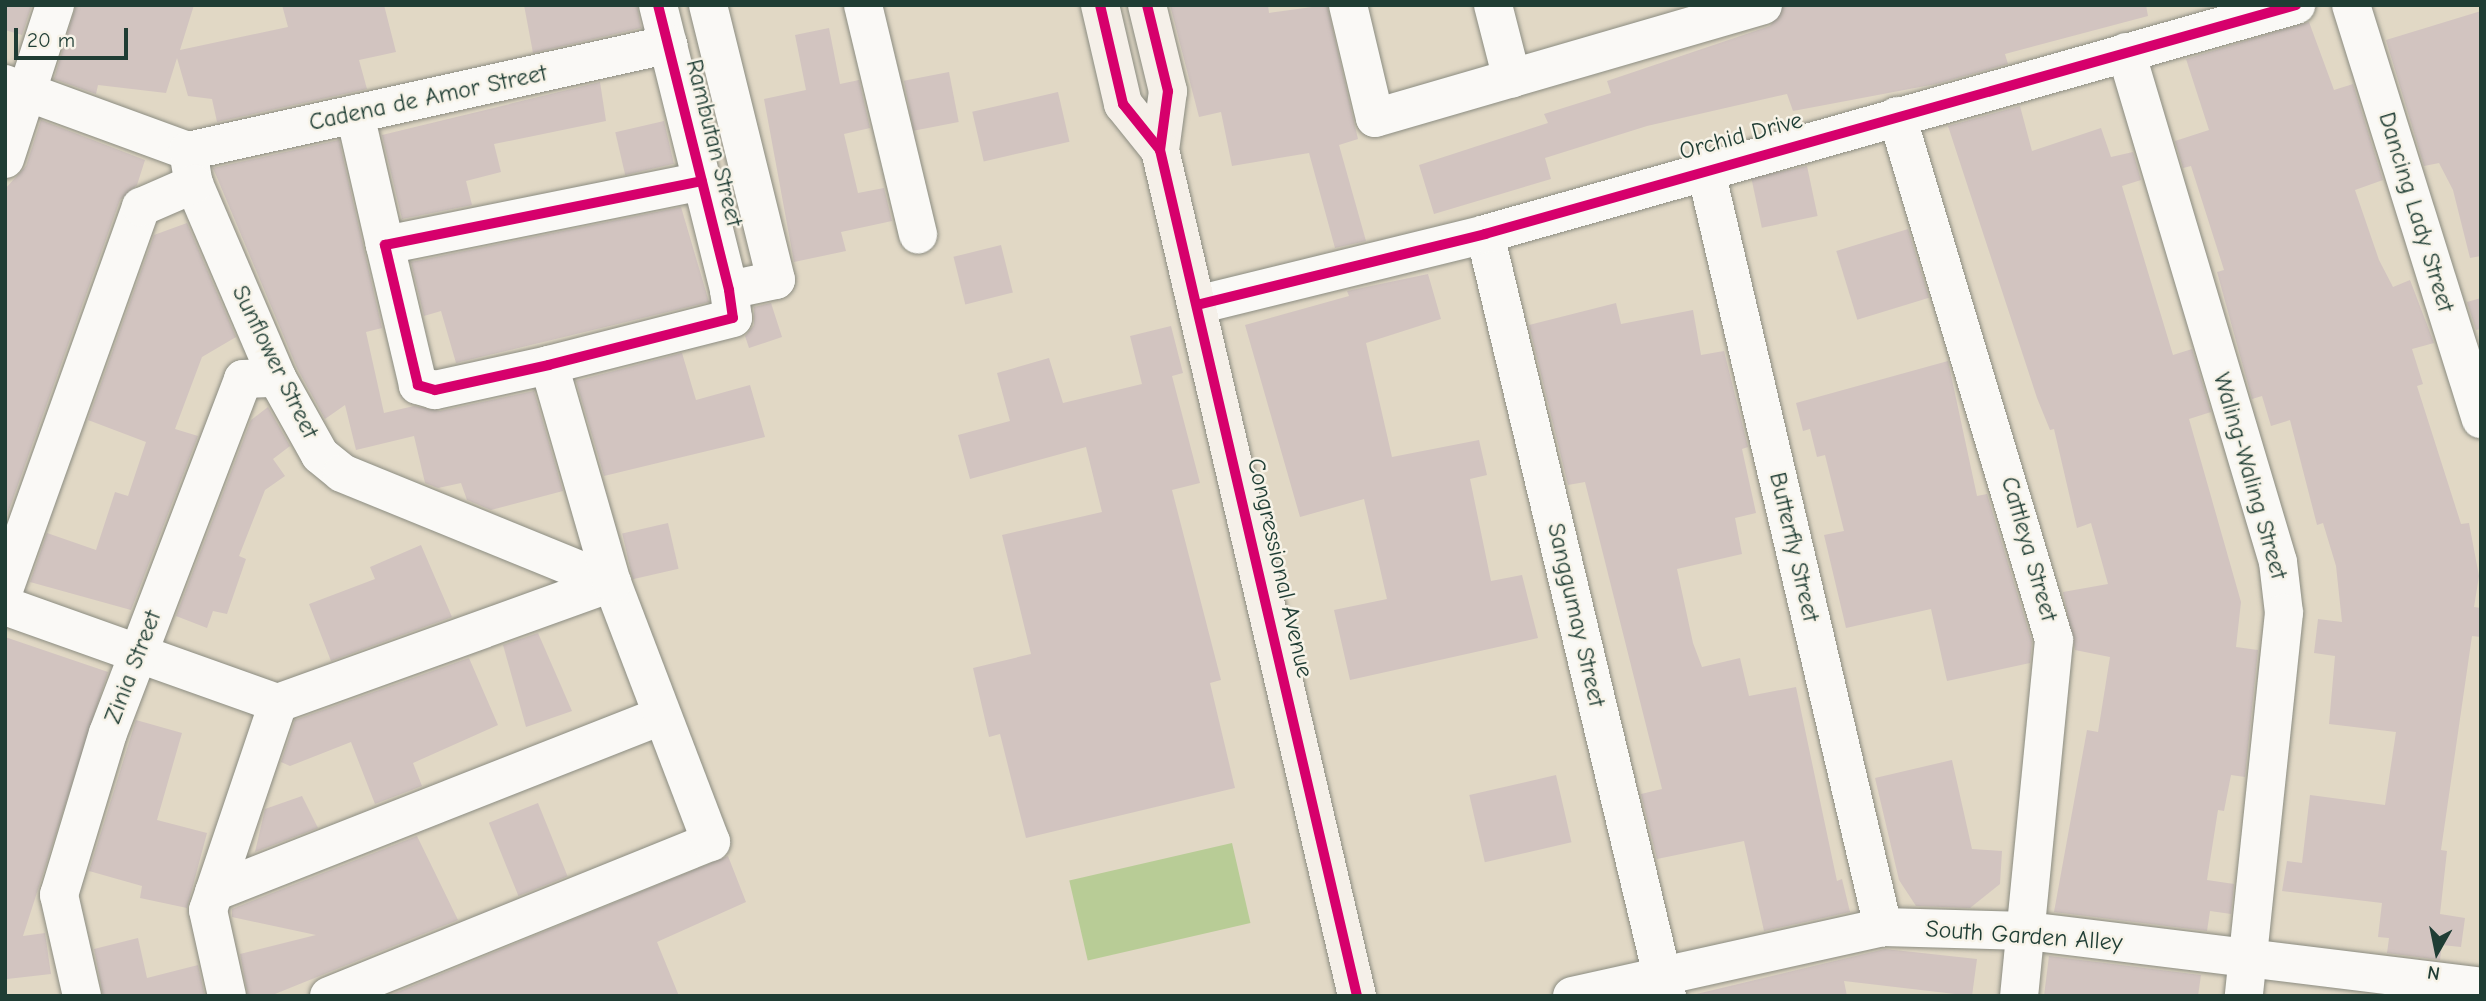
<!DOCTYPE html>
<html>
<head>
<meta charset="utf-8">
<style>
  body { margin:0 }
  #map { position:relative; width:2486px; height:1001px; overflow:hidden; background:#e1d8c5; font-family:"Comic Neue",sans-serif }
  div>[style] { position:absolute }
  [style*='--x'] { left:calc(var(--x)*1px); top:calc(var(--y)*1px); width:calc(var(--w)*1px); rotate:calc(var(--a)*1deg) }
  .green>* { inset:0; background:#b8cc96; transform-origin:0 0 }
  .building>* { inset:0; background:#d2c4c0; transform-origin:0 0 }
  .roads { filter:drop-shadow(0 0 2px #8b8c81) drop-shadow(0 0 2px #8b8c81) }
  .street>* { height:38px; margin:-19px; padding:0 19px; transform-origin:19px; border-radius:19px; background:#faf9f6 }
  .secondary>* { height:38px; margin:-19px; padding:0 19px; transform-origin:19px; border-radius:19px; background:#f5f0e9 }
  .cycleway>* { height:10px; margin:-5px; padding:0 5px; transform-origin:5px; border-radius:5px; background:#d6006c }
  span { translate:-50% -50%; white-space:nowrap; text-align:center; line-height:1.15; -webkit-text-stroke:5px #f7f3e8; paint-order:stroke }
  .street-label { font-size:24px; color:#1f3d34 }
  .frame { position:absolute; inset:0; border:7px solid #1f3d34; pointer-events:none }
  .north { position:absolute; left:2402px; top:917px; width:70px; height:70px; -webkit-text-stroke:5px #f7f3e8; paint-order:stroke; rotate:189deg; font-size:19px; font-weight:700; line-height:28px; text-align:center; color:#1f3d34 }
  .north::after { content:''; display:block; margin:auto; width:24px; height:32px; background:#1f3d34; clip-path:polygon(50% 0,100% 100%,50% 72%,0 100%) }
  .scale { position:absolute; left:14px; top:28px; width:114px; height:32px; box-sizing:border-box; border:4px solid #1f3d34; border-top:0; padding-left:9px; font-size:21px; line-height:24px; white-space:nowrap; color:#1f3d34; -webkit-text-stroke:5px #f7f3e8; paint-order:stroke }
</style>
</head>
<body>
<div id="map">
  <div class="green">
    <i style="left:1232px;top:843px;width:82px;height:167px;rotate:77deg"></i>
  </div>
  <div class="building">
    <i style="clip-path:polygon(5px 5px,32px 5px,22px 35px,5px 30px)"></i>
    <i style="clip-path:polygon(76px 5px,194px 5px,180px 50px,288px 27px,282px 5px,384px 5px,396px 52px,359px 60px,367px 89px,217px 122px,212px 99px,188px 96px,177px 58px,166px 93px,98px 85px,96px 94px,54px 79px)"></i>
    <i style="clip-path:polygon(524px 5px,637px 5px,641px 28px,533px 53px)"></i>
    <i style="clip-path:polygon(1170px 5px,1268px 5px,1269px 13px,1327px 5px,1358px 139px,1339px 145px,1366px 241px,1335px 248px,1309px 153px,1232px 166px,1221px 112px,1199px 117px)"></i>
    <i style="clip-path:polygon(1784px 5px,2146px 5px,2148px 16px,2005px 54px,2008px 64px,1936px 84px,1793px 111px,1787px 94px,1647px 126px,1545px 158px,1551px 179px,1434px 214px,1419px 165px,1548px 123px,1544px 114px,1611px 93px,1607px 81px,1770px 26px)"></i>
    <i style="clip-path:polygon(2481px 11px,2481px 256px,2470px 258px,2453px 190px,2439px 163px,2424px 166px,2386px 40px)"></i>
    <i style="clip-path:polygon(2309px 22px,2334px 90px,2353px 84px,2383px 180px,2355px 190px,2379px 260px,2393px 287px,2410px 280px,2434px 343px,2412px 349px,2423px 384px,2417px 386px,2461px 524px,2469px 523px,2479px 576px,2474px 607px,2481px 608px,2481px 637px,2472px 636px,2441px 850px,2447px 851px,2440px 914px,2465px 918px,2461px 947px,2442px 945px,2440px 960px,2387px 953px,2389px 938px,2378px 937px,2382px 903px,2282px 891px,2287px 861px,2302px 863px,2310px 795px,2385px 805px,2396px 732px,2329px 724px,2335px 656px,2314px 653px,2318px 619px,2342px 622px,2336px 566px,2323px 523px,2317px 525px,2290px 420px,2271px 426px,2262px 396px,2252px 399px,2217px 272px,2224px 270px,2191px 166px,2183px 168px,2175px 141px,2209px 130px,2186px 59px)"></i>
    <i style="clip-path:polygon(829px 28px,840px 84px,859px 80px,870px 128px,844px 134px,858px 193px,884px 188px,892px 221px,841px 232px,846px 251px,794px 262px,764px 99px,806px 90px,795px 35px)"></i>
    <i style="left:949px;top:72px;width:51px;height:46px;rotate:79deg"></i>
    <i style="clip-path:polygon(600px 82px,606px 121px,494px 144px,501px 172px,466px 181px,472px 205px,402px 219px,382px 135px)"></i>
    <i style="left:1058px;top:92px;width:51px;height:88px;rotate:77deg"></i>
    <i style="clip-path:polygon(2020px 106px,2032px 151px,2101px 128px,2111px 157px,2133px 152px,2141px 180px,2122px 186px,2173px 355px,2192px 349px,2211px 412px,2189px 419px,2241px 602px,2236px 647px,2258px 650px,2245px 777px,2231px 775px,2224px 811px,2218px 810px,2207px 880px,2234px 884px,2231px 914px,2210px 911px,2207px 931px,2054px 912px,2087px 730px,2098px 732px,2110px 657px,2075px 650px,2063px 592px,2108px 584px,2091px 523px,2077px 528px,2054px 429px,2050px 430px,2037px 398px,1948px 126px)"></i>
    <i style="clip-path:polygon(41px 120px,145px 160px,137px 185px,120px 200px,5px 521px,5px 189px,26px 166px)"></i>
    <i style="left:664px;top:121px;width:44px;height:50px;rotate:77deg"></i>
    <i style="clip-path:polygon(339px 140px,382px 328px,366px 332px,384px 413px,414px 406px,440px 411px,534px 391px,563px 491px,491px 510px,467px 500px,461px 483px,438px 488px,425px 483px,414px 436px,356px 450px,345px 405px,325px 419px,297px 368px,213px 168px)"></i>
    <i style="left:1807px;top:166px;width:51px;height:57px;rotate:78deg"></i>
    <i style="clip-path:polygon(681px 207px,709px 302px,456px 363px,441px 311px,424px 316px,411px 262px)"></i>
    <i style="clip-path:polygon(187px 223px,236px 337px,202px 357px,175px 429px,198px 436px,131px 610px,30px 582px,47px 533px,96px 550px,115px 492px,128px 496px,146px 442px,88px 420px,154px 235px)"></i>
    <i style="left:1908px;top:229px;width:72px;height:75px;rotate:73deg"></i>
    <i style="left:1001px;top:245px;width:49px;height:49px;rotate:76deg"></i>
    <i style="clip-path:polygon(1428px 274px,1441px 319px,1366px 343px,1392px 457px,1479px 440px,1487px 475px,1470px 479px,1491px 581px,1522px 575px,1538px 638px,1350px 680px,1334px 610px,1387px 599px,1364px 499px,1300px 517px,1245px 325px,1349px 296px,1347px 291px)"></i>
    <i style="clip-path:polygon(2481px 298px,2481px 329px,2476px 330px,2467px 302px)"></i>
    <i style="clip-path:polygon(771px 303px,782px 337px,749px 348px,745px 336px,754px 325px,754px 307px)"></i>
    <i style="clip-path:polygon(1616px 303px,1621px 324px,1693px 310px,1701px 355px,1724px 351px,1748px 447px,1742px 449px,1756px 513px,1735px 518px,1742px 554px,1677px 569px,1693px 643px,1702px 667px,1740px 658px,1749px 696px,1796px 687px,1837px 881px,1842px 879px,1850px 912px,1764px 931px,1744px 841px,1657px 859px,1641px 794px,1662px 789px,1585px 482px,1568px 485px,1529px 325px)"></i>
    <i style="clip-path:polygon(1171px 326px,1183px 373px,1172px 376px,1200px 483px,1172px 490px,1221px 680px,1210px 683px,1235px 788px,1026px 838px,1000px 734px,989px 737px,973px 668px,1031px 654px,1002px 535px,1102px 512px,1086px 447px,970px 479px,958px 435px,1010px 421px,997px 373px,1049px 358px,1063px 403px,1142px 384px,1130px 336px)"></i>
    <i style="clip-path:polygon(682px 353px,696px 400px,750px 385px,765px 437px,604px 476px,576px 381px)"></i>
    <i style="clip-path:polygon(1948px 361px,1977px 496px,1987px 494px,2032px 642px,2030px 663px,1947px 681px,1931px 609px,1846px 628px,1824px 535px,1844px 531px,1825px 455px,1817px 457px,1810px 429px,1803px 431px,1796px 403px)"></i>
    <i style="clip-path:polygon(268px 407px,290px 446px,273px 459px,285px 476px,265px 490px,239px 556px,246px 559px,227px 614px,213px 611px,207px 628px,176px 616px,251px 420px)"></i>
    <i style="left:668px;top:523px;width:47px;height:47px;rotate:77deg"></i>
    <i style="clip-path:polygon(421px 545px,452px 617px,331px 661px,309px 604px,375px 579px,370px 567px)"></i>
    <i style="clip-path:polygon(538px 633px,572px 711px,526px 727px,503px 645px)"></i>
    <i style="clip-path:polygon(5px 637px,108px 672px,23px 936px,45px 933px,51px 974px,7px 979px)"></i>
    <i style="clip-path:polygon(469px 658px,498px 725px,413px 763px,422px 786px,375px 804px,351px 742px,290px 766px,281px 762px,295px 720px)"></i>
    <i style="clip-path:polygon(136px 720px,182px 733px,157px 820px,207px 833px,187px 908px,140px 898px,142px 886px,89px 871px)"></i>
    <i style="clip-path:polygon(1952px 760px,1972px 849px,2002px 851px,2000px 884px,1970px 908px,1916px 906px,1899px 880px,1875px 778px)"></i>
    <i style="left:1556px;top:775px;width:69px;height:89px;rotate:77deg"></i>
    <i style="clip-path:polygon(302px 796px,318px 828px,255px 852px,265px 809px)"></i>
    <i style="left:538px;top:803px;width:79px;height:53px;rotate:68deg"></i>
    <i style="clip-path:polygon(417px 836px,458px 920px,270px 996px,248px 996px,240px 954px,316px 935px,232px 917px,232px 909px)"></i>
    <i style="clip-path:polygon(728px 856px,746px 902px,657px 942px,679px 996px,388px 996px)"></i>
    <i style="clip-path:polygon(138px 938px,147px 978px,198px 965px,205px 996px,103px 996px,94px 949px)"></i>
    <i style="clip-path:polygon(1885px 949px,1977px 959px,1972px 996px,1844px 981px,1847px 996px,1688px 996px)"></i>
    <i style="clip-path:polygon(2049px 956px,2201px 975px,2198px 996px,2044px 996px)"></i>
  </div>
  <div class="roads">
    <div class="street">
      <i style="--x:658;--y:5;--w:294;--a:76"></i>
      <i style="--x:729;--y:290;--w:28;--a:82"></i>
      <i style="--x:733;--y:318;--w:190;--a:165.7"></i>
      <i style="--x:549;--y:365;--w:117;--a:167.6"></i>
      <i style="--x:435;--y:390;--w:18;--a:-164"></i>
      <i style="--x:418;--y:385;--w:144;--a:-103.3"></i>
      <i style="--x:385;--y:245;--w:323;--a:-11.4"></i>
      <i style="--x:708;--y:5;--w:283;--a:76.1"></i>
      <i style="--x:776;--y:280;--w:48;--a:168"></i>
      <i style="--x:863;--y:5;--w:236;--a:76.5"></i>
      <i style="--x:1348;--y:5;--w:116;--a:76.6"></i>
      <i style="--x:1375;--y:118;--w:404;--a:-16.2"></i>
      <i style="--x:1493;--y:5;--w:76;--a:75.6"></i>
      <i style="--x:2351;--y:5;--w:434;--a:72.6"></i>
      <i style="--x:2126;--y:52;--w:532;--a:73.4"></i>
      <i style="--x:2278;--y:562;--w:51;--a:83.3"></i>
      <i style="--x:2284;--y:613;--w:385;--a:96"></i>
      <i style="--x:5;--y:84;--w:195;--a:20.1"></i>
      <i style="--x:355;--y:114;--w:134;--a:77.1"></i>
      <i style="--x:1897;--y:116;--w:547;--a:73.32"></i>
      <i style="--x:2054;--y:640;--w:358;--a:95.6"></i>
      <i style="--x:188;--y:151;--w:34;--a:80"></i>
      <i style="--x:194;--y:184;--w:211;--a:66.8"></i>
      <i style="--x:277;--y:378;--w:88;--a:60.8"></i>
      <i style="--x:320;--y:455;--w:28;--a:39"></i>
      <i style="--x:342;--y:473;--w:292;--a:22.2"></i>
      <i style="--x:188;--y:151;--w:492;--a:-12.5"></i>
      <i style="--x:5;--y:159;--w:162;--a:-72"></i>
      <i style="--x:1705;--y:167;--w:781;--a:76.82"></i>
      <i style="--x:1485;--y:234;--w:783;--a:76.57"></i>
      <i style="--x:1197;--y:305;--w:297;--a:-13.8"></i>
      <i style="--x:1485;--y:234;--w:843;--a:-15.77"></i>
      <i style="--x:5;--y:587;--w:404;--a:-70.3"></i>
      <i style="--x:141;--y:207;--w:58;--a:-23.5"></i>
      <i style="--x:5;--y:606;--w:290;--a:19.6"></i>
      <i style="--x:278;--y:703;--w:355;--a:-19.8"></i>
      <i style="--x:214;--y:892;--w:478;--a:-21.5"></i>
      <i style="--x:82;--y:996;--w:104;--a:-102.8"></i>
      <i style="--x:59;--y:895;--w:169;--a:-73.2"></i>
      <i style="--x:108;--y:733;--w:379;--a:-69.1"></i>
      <i style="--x:243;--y:379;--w:34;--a:-2"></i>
      <i style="--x:227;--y:996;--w:88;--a:-102.5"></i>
      <i style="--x:208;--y:910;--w:219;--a:-71.3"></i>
      <i style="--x:329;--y:996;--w:412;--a:-22"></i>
      <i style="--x:711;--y:842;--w:277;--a:-110.9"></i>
      <i style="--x:612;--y:583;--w:227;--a:-106.1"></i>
      <i style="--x:1572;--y:996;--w:319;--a:-12.5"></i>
      <i style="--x:1883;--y:927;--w:144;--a:1.6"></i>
      <i style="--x:2027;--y:931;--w:457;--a:7"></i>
    </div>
    <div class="secondary">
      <i style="--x:1100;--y:5;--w:102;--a:76.9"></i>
      <i style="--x:1123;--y:104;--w:59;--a:51.2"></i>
      <i style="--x:1147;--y:5;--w:89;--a:76.3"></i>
      <i style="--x:1168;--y:91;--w:60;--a:97.7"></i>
      <i style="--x:1160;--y:150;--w:869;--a:76.89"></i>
    </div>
  </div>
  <div class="cycleway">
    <i style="--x:658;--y:5;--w:294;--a:76"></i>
    <i style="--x:729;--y:290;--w:28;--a:82"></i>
    <i style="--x:733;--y:318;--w:190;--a:165.7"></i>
    <i style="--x:549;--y:365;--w:117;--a:167.6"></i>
    <i style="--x:435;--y:390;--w:18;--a:-164"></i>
    <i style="--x:418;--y:385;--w:144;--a:-103.3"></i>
    <i style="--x:385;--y:245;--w:323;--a:-11.4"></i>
    <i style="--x:1100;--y:5;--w:102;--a:76.9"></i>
    <i style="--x:1123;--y:104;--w:59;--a:51.2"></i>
    <i style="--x:1147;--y:5;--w:89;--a:76.3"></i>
    <i style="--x:1168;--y:91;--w:60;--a:97.7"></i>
    <i style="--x:1160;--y:150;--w:869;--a:76.89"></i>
    <i style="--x:1197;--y:305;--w:297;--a:-13.8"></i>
    <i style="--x:1485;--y:234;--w:843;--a:-15.77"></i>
  </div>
  <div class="street-label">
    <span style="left:428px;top:98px;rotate:-12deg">Cadena de Amor Street</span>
    <span style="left:1741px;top:136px;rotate:-15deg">Orchid Drive</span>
    <span style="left:714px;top:143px;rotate:76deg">Rambutan Street</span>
    <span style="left:2416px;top:212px;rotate:73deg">Dancing Lady Street</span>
    <span style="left:275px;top:362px;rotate:64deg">Sunflower Street</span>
    <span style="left:2250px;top:476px;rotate:74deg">Waling-Waling Street</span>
    <span style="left:1794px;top:547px;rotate:77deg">Butterfly Street</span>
    <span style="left:2029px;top:549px;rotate:74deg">Cattleya Street</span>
    <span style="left:1280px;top:568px;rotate:77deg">Congressional Avenue</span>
    <span style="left:1576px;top:615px;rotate:77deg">Sanggumay Street</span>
    <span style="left:133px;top:667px;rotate:-69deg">Zinia Street</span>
    <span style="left:2024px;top:936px;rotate:4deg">South Garden Alley</span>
  </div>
  <div class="frame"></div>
  <div class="north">N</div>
  <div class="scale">20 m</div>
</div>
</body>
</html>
